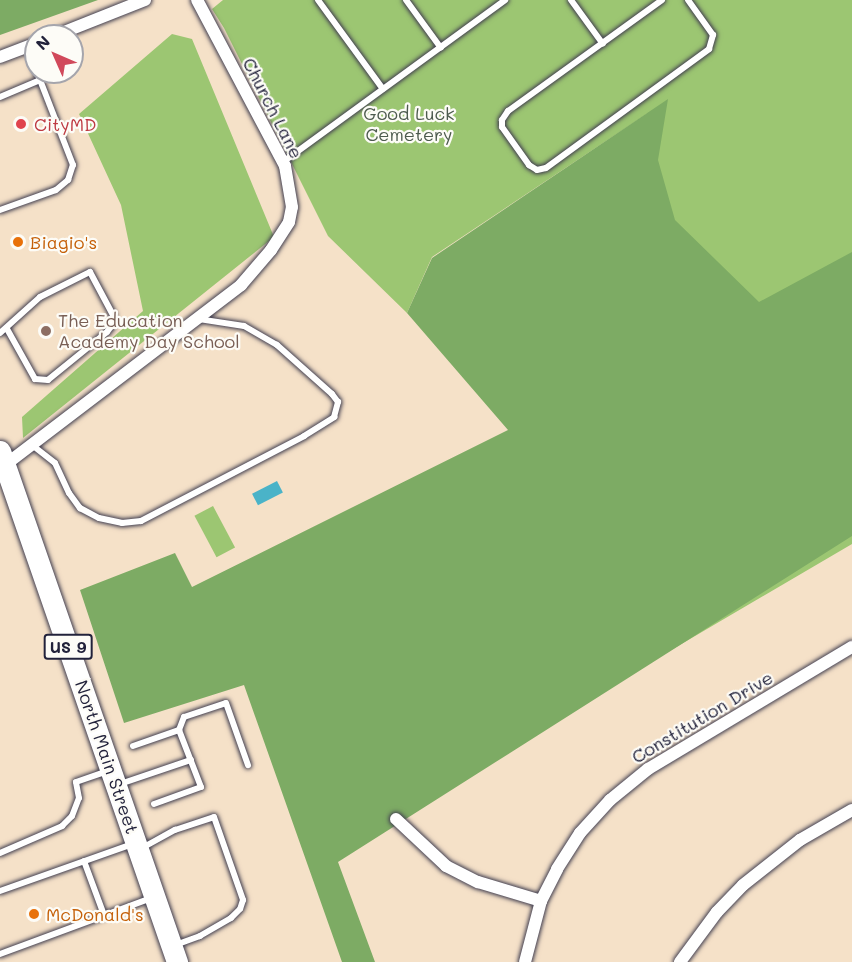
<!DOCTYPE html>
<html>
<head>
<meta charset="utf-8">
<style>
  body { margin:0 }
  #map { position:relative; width:852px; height:962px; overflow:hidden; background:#f5e1c8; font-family:Mali,sans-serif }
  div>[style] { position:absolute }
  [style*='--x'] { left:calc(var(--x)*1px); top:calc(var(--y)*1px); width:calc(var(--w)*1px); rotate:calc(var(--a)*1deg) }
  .green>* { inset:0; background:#9cc672; transform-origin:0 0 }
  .forest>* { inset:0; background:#7dab64 }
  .water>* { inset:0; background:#4ab3c8; transform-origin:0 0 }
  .roads { filter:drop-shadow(0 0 2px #423f50) drop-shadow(0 0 2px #423f50) }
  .lane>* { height:6px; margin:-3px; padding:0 3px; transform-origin:3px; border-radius:3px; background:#fff }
  .street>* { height:12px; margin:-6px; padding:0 6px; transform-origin:6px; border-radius:6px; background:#fff }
  .highway>* { height:21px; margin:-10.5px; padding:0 10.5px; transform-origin:10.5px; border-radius:10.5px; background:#fff }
  .dots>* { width:16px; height:16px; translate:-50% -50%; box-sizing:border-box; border:3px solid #fdfcf7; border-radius:50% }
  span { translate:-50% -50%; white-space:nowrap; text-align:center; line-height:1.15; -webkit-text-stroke:4.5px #fdfcf7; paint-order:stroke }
  .shield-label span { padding:2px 4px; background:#fdfcf7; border:2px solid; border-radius:4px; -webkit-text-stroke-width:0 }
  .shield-label { font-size:16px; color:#22223b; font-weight:700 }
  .street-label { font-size:18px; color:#22223b }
  .park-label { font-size:18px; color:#4d5b4e }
  .health-label { font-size:18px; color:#be3a42 }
  .left { translate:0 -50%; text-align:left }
  .food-label { font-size:18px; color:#c56008 }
  .education-label { font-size:18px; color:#785e54 }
  .north { position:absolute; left:24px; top:24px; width:60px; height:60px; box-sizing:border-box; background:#fdfcf7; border:2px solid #a5a5ac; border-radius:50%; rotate:315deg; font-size:16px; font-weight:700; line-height:24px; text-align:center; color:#22223b }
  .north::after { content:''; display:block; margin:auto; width:21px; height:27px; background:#d1495b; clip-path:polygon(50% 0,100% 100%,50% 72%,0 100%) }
</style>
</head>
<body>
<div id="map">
  <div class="green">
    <i style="clip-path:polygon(223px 0,852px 0,852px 544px,644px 666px,648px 113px,432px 257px,407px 313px,328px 236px,224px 28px,212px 9px)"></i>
    <i style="clip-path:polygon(172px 34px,192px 39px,274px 237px,23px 438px,22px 417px,143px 311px,121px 205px,79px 114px)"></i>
    <i style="left:213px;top:506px;width:47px;height:21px;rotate:62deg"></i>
  </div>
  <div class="forest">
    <i style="clip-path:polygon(0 0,98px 0,0 35px)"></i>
    <i style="clip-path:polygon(668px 99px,658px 160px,675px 220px,759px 302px,852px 252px,852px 536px,338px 862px,375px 962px,342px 962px,244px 685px,124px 723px,80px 590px,175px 553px,192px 587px,508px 430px,407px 313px,432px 258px)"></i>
  </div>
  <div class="water">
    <i style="left:277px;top:481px;width:13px;height:28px;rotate:63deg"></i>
  </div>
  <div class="roads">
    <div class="lane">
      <i style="--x:318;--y:0;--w:110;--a:53.9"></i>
      <i style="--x:406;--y:0;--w:59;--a:53.9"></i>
      <i style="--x:571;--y:0;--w:54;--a:54"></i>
      <i style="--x:662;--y:0;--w:190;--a:144.2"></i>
      <i style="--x:508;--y:111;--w:11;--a:124"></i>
      <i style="--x:502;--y:120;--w:7;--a:90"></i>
      <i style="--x:502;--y:127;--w:47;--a:54.6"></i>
      <i style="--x:529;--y:165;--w:9;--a:32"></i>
      <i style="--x:537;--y:170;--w:9;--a:-13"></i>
      <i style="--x:546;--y:168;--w:202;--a:-36.1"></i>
      <i style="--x:709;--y:49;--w:15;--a:-74"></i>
      <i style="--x:713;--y:35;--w:43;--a:-125.5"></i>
      <i style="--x:27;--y:46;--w:25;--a:69"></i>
      <i style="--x:0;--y:97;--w:43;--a:-23"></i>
      <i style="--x:40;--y:80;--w:9;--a:-111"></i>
      <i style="--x:283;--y:162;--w:275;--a:-36.1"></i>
      <i style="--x:0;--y:210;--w:59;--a:-19.7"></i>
      <i style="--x:56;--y:190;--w:16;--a:-40"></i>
      <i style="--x:68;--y:180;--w:16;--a:-72"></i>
      <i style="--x:73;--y:165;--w:91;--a:-111.2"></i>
      <i style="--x:0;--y:333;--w:54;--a:-42"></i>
      <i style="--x:40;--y:297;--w:56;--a:-26.6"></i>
      <i style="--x:90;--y:272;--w:49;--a:61.9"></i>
      <i style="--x:113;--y:315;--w:9;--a:90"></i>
      <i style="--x:113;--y:324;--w:10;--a:127"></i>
      <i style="--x:107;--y:332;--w:76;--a:140.9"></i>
      <i style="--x:48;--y:380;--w:13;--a:-176"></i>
      <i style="--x:35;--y:379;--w:57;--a:-119.2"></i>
      <i style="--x:32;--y:445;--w:29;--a:38"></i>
      <i style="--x:55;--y:463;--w:33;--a:65"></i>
      <i style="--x:69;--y:493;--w:19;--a:54"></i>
      <i style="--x:80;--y:508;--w:21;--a:28"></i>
      <i style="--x:99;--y:518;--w:24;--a:12"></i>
      <i style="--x:122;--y:523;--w:19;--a:-6"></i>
      <i style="--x:141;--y:521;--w:184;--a:-27.5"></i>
      <i style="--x:304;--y:436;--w:36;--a:-32"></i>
      <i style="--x:334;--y:417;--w:16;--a:-75"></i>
      <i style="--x:338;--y:402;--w:10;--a:-127"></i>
      <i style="--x:332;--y:394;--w:74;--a:-138.3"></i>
      <i style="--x:277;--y:345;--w:38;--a:-150"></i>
      <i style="--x:244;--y:326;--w:47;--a:-171.3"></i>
      <i style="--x:133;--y:746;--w:49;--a:-19.2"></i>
      <i style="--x:120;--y:784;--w:75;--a:-18.7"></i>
      <i style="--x:154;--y:804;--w:50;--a:-19.9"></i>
      <i style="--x:201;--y:787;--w:61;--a:-111.1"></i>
      <i style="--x:179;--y:730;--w:14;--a:-69"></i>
      <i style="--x:184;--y:717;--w:44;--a:-18.4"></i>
      <i style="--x:226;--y:703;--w:66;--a:70.5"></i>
      <i style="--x:142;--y:848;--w:38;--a:-29"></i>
      <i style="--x:175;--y:830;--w:41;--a:-18.4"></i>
      <i style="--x:214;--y:817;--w:88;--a:70.7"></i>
      <i style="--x:243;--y:900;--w:9;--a:108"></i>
      <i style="--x:240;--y:909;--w:13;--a:135"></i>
      <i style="--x:231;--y:918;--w:36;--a:150"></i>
      <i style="--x:200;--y:936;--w:27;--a:160"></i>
      <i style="--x:0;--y:853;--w:68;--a:-23.5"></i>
      <i style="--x:62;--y:826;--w:14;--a:-45"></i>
      <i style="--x:72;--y:816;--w:19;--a:-69"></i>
      <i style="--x:79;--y:798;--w:16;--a:-101"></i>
      <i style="--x:76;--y:782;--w:34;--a:-19"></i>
      <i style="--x:84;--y:861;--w:58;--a:69.7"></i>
      <i style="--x:0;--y:891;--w:141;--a:-19.5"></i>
      <i style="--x:0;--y:954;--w:161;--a:-20.3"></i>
    </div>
    <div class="street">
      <i style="--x:54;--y:36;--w:98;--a:-21.6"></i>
      <i style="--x:0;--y:57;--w:39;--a:-21"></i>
      <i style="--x:5;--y:465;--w:297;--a:-37.3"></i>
      <i style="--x:241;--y:285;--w:46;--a:-49.4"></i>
      <i style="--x:271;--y:250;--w:33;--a:-57"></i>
      <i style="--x:289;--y:222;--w:15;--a:-79"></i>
      <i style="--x:292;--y:207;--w:42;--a:-99.7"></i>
      <i style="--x:285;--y:166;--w:188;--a:-117.9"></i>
      <i style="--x:396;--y:819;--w:69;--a:43.2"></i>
      <i style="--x:446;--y:866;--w:36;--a:27"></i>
      <i style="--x:478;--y:882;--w:66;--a:16.8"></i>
      <i style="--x:525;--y:962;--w:63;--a:-75.3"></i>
      <i style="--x:541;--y:901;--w:36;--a:-63"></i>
      <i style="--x:557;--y:869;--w:43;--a:-57.4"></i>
      <i style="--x:580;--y:833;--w:45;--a:-47.7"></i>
      <i style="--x:610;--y:800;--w:49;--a:-39.2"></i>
      <i style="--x:648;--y:769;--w:238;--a:-30.9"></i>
      <i style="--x:680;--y:962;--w:62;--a:-53.5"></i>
      <i style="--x:717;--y:912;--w:37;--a:-46"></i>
      <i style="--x:743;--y:885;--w:73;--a:-38.3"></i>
      <i style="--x:800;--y:840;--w:60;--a:-30"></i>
    </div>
    <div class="highway">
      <i style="--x:0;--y:451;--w:541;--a:70.89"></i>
    </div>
  </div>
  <div class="dots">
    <i style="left:21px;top:124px;background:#e0444e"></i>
    <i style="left:18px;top:242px;background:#e8710a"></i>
    <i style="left:46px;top:331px;background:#8d6e63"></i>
    <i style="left:34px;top:914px;background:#e8710a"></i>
  </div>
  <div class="shield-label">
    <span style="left:68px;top:647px">US 9</span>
  </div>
  <div class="street-label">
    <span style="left:273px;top:108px;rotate:63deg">Church Lane</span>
    <span style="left:702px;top:717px;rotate:-31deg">Constitution Drive</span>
    <span style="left:107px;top:757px;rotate:71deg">North Main Street</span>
  </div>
  <div class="park-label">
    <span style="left:409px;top:124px">Good Luck<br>Cemetery</span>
  </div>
  <div class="health-label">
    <span class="left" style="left:34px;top:124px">CityMD</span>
  </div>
  <div class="food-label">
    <span class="left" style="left:30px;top:242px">Biagio's</span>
    <span class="left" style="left:46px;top:914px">McDonald's</span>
  </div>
  <div class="education-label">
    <span class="left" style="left:58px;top:331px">The Education<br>Academy Day School</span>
  </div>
  <div class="north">N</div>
</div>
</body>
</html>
